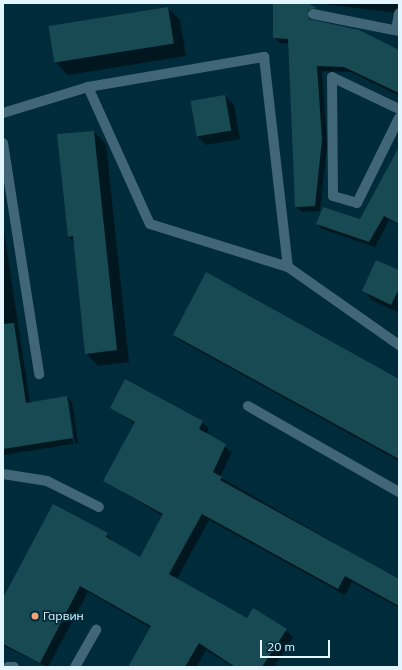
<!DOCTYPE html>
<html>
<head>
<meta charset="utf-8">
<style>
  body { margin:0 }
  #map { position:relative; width:402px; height:670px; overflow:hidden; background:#002b3b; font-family:Mulish,sans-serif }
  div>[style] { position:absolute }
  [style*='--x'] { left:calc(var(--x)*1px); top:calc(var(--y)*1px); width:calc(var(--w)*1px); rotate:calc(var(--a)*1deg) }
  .shadow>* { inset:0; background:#0007 }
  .building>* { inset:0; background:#174a52; transform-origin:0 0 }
  .lane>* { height:10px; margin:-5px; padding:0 5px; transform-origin:5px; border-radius:5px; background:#406678 }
  .dots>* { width:11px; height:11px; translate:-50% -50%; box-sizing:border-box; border:2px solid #002b3b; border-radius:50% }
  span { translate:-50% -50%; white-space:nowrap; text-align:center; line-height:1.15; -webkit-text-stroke:3.5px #002b3b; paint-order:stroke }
  .poi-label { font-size:12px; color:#e3f5fe }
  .left { translate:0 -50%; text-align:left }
  .frame { position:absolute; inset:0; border:4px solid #e3f5fe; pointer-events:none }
  .scale { position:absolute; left:260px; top:640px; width:70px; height:18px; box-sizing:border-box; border:2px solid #e3f5fe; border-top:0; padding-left:5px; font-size:12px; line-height:14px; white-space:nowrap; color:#e3f5fe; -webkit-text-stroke:3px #002b3b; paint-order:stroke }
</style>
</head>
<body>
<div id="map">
  <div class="shadow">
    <i style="clip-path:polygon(274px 3px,305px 3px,321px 14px,313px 15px,314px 21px,399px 52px,399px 96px,351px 72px,322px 71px,327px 146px,320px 211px,302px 212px,296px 207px,289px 44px,280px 43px,274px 37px)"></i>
    <i style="clip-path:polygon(314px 3px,399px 3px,399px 13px)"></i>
    <i style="clip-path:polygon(168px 8px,180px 20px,186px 56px,68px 75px,56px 63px)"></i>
    <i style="clip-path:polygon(225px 96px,234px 105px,240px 139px,206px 145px,197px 136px)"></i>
    <i style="clip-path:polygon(94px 132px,106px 144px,129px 362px,98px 366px,86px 353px,74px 242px,68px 236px)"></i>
    <i style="clip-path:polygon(399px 149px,399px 225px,389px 220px,375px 247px,322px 229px,317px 224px,360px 221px)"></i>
    <i style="clip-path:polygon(evenodd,3px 224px,30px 403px,67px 397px,72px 402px,78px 443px,3px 455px,3px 224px,67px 402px,69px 402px,75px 443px,73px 444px,67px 402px)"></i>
    <i style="clip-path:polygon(399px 271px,399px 313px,372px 300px,363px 291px)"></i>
    <i style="clip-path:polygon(174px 335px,399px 380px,399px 461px,179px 340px)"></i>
    <i style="clip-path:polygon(112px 408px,202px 422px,209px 429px,206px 434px,232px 452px,220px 477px,399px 580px,399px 608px,352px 582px,345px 595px,209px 520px,177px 579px,247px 619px,286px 630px,293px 637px,274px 667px,233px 667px,206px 650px,196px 667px,129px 667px,151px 628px,88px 592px,48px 667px,3px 646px,3px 600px,53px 505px,107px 534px,114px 543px,140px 558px,163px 516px,104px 481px,135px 424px)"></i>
  </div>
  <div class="building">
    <i style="clip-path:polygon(273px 3px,307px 3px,317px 8px,308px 10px,309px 19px,359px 30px,399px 50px,399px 93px,344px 67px,317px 66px,322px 140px,315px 206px,295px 207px,288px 39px,273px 38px)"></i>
    <i style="left:168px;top:7px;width:37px;height:121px;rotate:81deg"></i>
    <i style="left:225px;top:95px;width:36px;height:35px;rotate:80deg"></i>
    <i style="clip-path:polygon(94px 131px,117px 350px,85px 354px,73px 236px,68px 237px,57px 134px)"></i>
    <i style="clip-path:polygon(399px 147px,399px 224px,384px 216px,369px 242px,316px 224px,323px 207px,360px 219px)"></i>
    <i style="clip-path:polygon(376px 260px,399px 270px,399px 289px,391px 305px,362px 291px)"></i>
    <i style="clip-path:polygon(206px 272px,399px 379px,399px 459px,173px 335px)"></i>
    <i style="clip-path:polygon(14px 323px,26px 403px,67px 396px,73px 438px,3px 449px,3px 324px)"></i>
    <i style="clip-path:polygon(125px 379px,203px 421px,199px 429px,226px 444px,213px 472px,222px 477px,220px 480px,399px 579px,399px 606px,345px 576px,338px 589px,202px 514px,169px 574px,247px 618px,253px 608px,287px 629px,262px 667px,235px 667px,199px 643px,185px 667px,128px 667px,151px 626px,80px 586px,40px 663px,3px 644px,3px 598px,53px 504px,108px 533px,106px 537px,140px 557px,163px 514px,103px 481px,135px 422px,110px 408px)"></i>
  </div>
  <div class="lane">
    <i style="--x:313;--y:14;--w:88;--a:11.2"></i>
    <i style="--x:396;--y:30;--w:17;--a:-80"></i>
    <i style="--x:88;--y:87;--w:150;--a:65.7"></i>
    <i style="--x:150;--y:224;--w:145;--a:17.3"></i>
    <i style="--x:288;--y:267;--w:136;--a:35.1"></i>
    <i style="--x:399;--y:109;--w:74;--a:-154.5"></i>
    <i style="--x:332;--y:77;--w:119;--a:89.5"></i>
    <i style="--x:333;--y:196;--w:25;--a:16"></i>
    <i style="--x:357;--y:203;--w:95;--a:-63.7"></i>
    <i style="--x:3;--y:113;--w:89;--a:-17"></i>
    <i style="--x:88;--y:87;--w:179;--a:-9.7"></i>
    <i style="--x:264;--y:57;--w:211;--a:83.5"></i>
    <i style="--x:3;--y:143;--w:234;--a:81.1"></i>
    <i style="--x:248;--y:406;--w:174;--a:29.7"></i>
    <i style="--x:3;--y:474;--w:45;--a:9"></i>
    <i style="--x:47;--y:481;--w:58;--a:26.6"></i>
    <i style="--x:8;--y:667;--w:6;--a:0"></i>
    <i style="--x:75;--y:667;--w:43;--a:-60.4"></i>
  </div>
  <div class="dots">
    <i style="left:35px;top:616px;background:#f0a279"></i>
  </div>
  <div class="poi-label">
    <span class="left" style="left:43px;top:616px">Гарвин</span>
  </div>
  <div class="frame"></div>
  <div class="scale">20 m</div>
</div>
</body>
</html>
